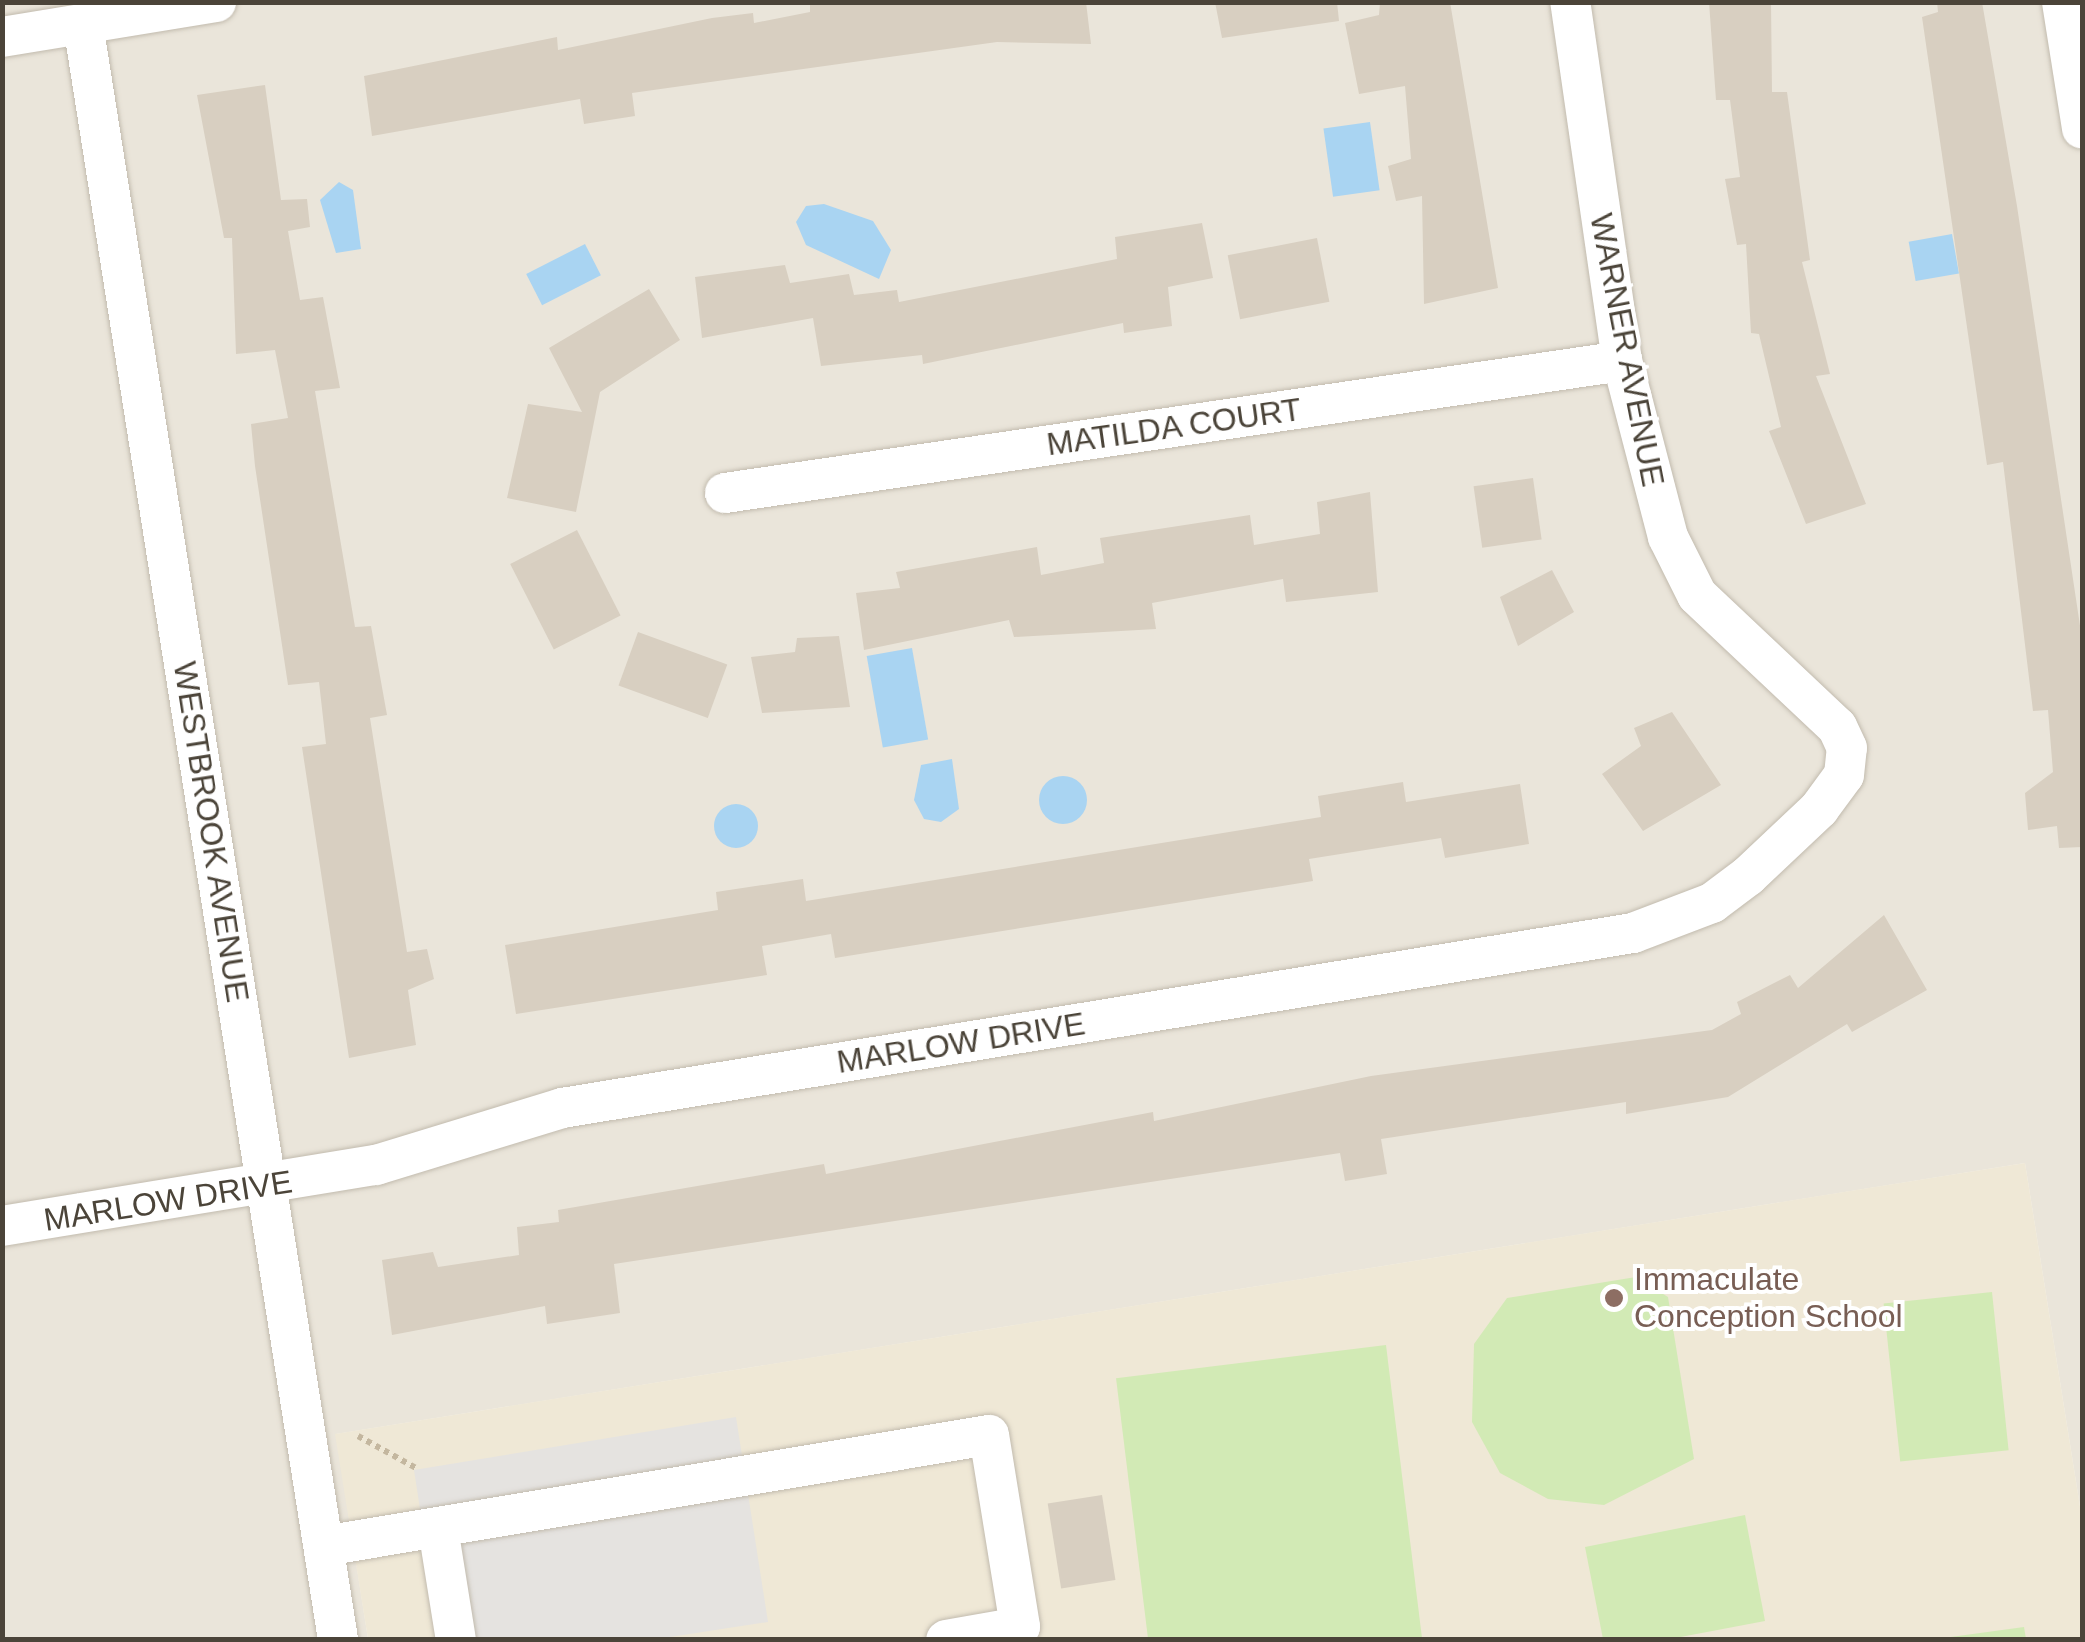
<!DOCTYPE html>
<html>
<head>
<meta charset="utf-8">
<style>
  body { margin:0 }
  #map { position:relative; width:2085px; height:1642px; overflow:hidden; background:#f6f3ec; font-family:Arial,sans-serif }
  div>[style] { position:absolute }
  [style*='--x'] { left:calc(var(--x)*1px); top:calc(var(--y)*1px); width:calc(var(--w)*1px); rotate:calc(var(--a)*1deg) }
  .residential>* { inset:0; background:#eae5da }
  .education>* { inset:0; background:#efe8d6 }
  .green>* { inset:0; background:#d2eab5; transform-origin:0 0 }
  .parking>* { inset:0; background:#e5e3e0 }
  .water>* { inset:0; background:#a9d4f2; transform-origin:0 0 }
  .round { border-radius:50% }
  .building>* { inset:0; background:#d8cfc1; transform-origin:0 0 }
  .path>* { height:6px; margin-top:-3px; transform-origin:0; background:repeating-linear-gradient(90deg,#c4b79f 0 5px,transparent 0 10px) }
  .roads { filter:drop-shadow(0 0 2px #c2bbae) drop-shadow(0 0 2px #c2bbae) }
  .minor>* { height:40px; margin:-20px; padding:0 20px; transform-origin:20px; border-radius:20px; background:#fff }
  .dots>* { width:28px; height:28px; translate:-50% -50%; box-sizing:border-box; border:5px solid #fff; border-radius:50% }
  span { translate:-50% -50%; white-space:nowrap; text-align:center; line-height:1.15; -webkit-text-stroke:8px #fff; paint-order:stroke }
  .street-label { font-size:32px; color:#4b4439 }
  .education-label { font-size:32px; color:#785e54 }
  .left { translate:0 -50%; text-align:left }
  .frame { position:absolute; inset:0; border:5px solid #4b4439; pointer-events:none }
</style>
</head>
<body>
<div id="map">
  <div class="residential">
    <i style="clip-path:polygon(3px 3px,2082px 3px,2082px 1519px,2025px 1163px,336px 1434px,368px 1639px,3px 1640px)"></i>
  </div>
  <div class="education">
    <i style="clip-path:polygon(2025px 1163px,2082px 1519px,2082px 1639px,368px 1639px,335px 1434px)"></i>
  </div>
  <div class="green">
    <i style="clip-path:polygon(1636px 1277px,1668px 1297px,1694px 1459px,1604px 1505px,1548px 1499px,1500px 1473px,1472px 1422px,1474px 1344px,1507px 1298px)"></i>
    <i style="left:1992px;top:1292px;width:159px;height:109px;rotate:84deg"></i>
    <i style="left:1386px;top:1345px;width:296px;height:272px;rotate:83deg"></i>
    <i style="clip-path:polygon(1745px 1515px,1765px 1621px,1670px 1639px,1603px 1639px,1585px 1547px)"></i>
    <i style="clip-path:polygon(2024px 1627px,2026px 1639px,1936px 1639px)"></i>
  </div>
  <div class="parking">
    <i style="clip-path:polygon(736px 1417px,768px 1622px,657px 1639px,440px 1639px,414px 1470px)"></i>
  </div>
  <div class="water">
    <i style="left:1370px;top:122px;width:69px;height:47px;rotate:82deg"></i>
    <i style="clip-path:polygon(339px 182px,353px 190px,361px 249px,336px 253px,320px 200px)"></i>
    <i style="clip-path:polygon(824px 204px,873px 221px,891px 250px,879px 279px,806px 245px,796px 222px,806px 206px)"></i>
    <i style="left:1952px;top:234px;width:40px;height:44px;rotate:80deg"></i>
    <i style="left:585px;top:244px;width:35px;height:66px;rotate:63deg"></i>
    <i style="left:912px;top:648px;width:93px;height:46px;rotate:80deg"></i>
    <i style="clip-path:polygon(952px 759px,959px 809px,941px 822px,924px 819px,914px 800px,921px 765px)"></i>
    <i class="round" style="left:1039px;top:776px;width:48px;height:48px"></i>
    <i class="round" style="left:714px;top:804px;width:44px;height:44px"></i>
  </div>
  <div class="building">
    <i style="clip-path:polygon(810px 2px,1086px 2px,1091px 44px,997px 42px,632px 93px,635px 116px,584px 124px,580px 99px,372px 136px,364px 76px,557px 37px,558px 50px,712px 18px,753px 13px,754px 23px,810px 12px)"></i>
    <i style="clip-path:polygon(1215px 2px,1337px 2px,1339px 21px,1222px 38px)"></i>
    <i style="clip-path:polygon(1380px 2px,1450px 2px,1498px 288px,1424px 304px,1422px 196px,1396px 201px,1388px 166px,1411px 159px,1405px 86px,1359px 94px,1345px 23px,1379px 15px)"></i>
    <i style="clip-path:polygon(1709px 2px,1771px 2px,1772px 92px,1787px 92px,1810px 260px,1802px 262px,1830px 374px,1816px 376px,1866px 504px,1806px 524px,1769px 431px,1781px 427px,1759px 334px,1751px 333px,1746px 244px,1737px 245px,1725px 179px,1740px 177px,1730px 100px,1716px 100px)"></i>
    <i style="clip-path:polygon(1937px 2px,1982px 2px,2017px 206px,2082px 639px,2082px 847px,2059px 848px,2057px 826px,2028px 830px,2025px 793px,2053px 772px,2048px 710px,2033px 711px,2003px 462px,1987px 465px,1922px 17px,1938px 12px)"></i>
    <i style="clip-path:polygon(265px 85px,281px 200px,307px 199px,310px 227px,288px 231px,300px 300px,323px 297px,340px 388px,315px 391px,355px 627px,371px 626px,387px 715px,370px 718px,407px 952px,427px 949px,434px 979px,408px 990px,416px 1045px,349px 1058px,302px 747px,326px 744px,319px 682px,288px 685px,255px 466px,251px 424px,288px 418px,275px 350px,236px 354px,232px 238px,224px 238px,197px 95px)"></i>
    <i style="clip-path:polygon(1202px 223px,1213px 278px,1168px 287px,1172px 326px,1124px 333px,1123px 323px,923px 364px,922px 355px,821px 366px,813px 318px,702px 338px,695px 277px,785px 265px,790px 283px,849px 274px,854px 295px,897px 290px,899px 302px,1117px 259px,1115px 237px)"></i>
    <i style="left:1317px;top:238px;width:65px;height:91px;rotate:79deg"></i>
    <i style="clip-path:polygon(649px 289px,680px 340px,600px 392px,576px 512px,507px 498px,528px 404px,582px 412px,549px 348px)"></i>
    <i style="left:1533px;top:478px;width:62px;height:60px;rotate:82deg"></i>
    <i style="clip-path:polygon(1370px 492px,1378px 592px,1286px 602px,1283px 579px,1152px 603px,1156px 629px,1014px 637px,1009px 620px,864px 650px,856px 593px,900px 588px,896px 572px,1037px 547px,1041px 575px,1104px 563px,1100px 538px,1250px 515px,1254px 545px,1320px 534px,1317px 502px)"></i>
    <i style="left:577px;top:530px;width:96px;height:75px;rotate:63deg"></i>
    <i style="clip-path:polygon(1552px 570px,1574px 612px,1518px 646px,1500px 597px)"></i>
    <i style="left:638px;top:632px;width:95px;height:57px;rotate:20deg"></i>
    <i style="clip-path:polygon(839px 636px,850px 707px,762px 713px,751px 657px,795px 652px,797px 638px)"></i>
    <i style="clip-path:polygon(1672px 712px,1721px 785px,1643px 831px,1602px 774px,1641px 746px,1634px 728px)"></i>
    <i style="clip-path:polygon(1403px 782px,1406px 802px,1520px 784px,1529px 844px,1445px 858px,1441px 838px,1309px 859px,1313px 881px,835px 958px,831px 934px,762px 946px,767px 975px,516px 1014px,505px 945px,718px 910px,716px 892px,803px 879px,806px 901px,1321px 817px,1318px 796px)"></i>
    <i style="clip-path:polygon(1884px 915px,1927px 990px,1852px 1032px,1847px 1024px,1728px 1097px,1626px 1114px,1626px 1102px,1381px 1139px,1387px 1174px,1345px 1181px,1340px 1153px,614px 1264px,620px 1313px,547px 1324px,545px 1306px,392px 1335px,382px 1260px,433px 1252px,438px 1267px,519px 1255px,517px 1227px,559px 1222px,558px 1210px,824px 1164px,826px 1174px,1153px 1112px,1154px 1121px,1371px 1076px,1712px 1030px,1741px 1014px,1737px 1002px,1790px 975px,1798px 988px)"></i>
    <i style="left:1102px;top:1495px;width:86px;height:55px;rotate:81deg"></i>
  </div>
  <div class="path">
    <i style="--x:358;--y:1436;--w:68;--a:28.8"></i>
  </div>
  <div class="roads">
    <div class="minor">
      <i style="--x:2062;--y:2;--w:128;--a:81"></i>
      <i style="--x:83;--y:24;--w:1636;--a:81.03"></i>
      <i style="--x:2;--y:37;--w:217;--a:-9.3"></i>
      <i style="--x:725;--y:493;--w:907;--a:-8.37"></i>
      <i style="--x:2;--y:1226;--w:379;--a:-9.3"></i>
      <i style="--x:376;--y:1165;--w:195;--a:-17"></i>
      <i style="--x:562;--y:1108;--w:1085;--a:-9.28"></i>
      <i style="--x:1633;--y:933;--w:85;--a:-20.8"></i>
      <i style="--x:1712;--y:903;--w:45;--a:-36.9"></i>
      <i style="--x:1748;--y:876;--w:98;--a:-43.3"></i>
      <i style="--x:1819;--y:809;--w:42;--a:-53.7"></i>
      <i style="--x:1844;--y:775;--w:27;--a:-84"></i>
      <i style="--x:1847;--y:748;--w:23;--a:-115"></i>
      <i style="--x:1837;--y:727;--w:192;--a:-136.7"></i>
      <i style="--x:1697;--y:595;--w:65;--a:-116.6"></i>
      <i style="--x:1668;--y:537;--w:182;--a:-104.6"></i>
      <i style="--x:1622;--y:361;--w:363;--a:-98.2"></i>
      <i style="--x:438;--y:1528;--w:113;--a:80.9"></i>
      <i style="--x:324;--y:1546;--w:674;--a:-9.48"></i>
      <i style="--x:989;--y:1435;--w:194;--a:80.8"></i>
      <i style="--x:1020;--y:1627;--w:75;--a:170"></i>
    </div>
  </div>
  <div class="dots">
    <i style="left:1614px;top:1298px;background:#8d6e63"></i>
  </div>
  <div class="street-label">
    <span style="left:1627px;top:350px;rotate:79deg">WARNER AVENUE</span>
    <span style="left:1174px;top:427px;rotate:-8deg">MATILDA COURT</span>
    <span style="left:211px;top:832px;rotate:81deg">WESTBROOK AVENUE</span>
    <span style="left:961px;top:1043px;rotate:-9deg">MARLOW DRIVE</span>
    <span style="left:168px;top:1201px;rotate:-9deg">MARLOW DRIVE</span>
  </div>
  <div class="education-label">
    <span class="left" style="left:1634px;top:1298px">Immaculate<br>Conception School</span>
  </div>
  <div class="frame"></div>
</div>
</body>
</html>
